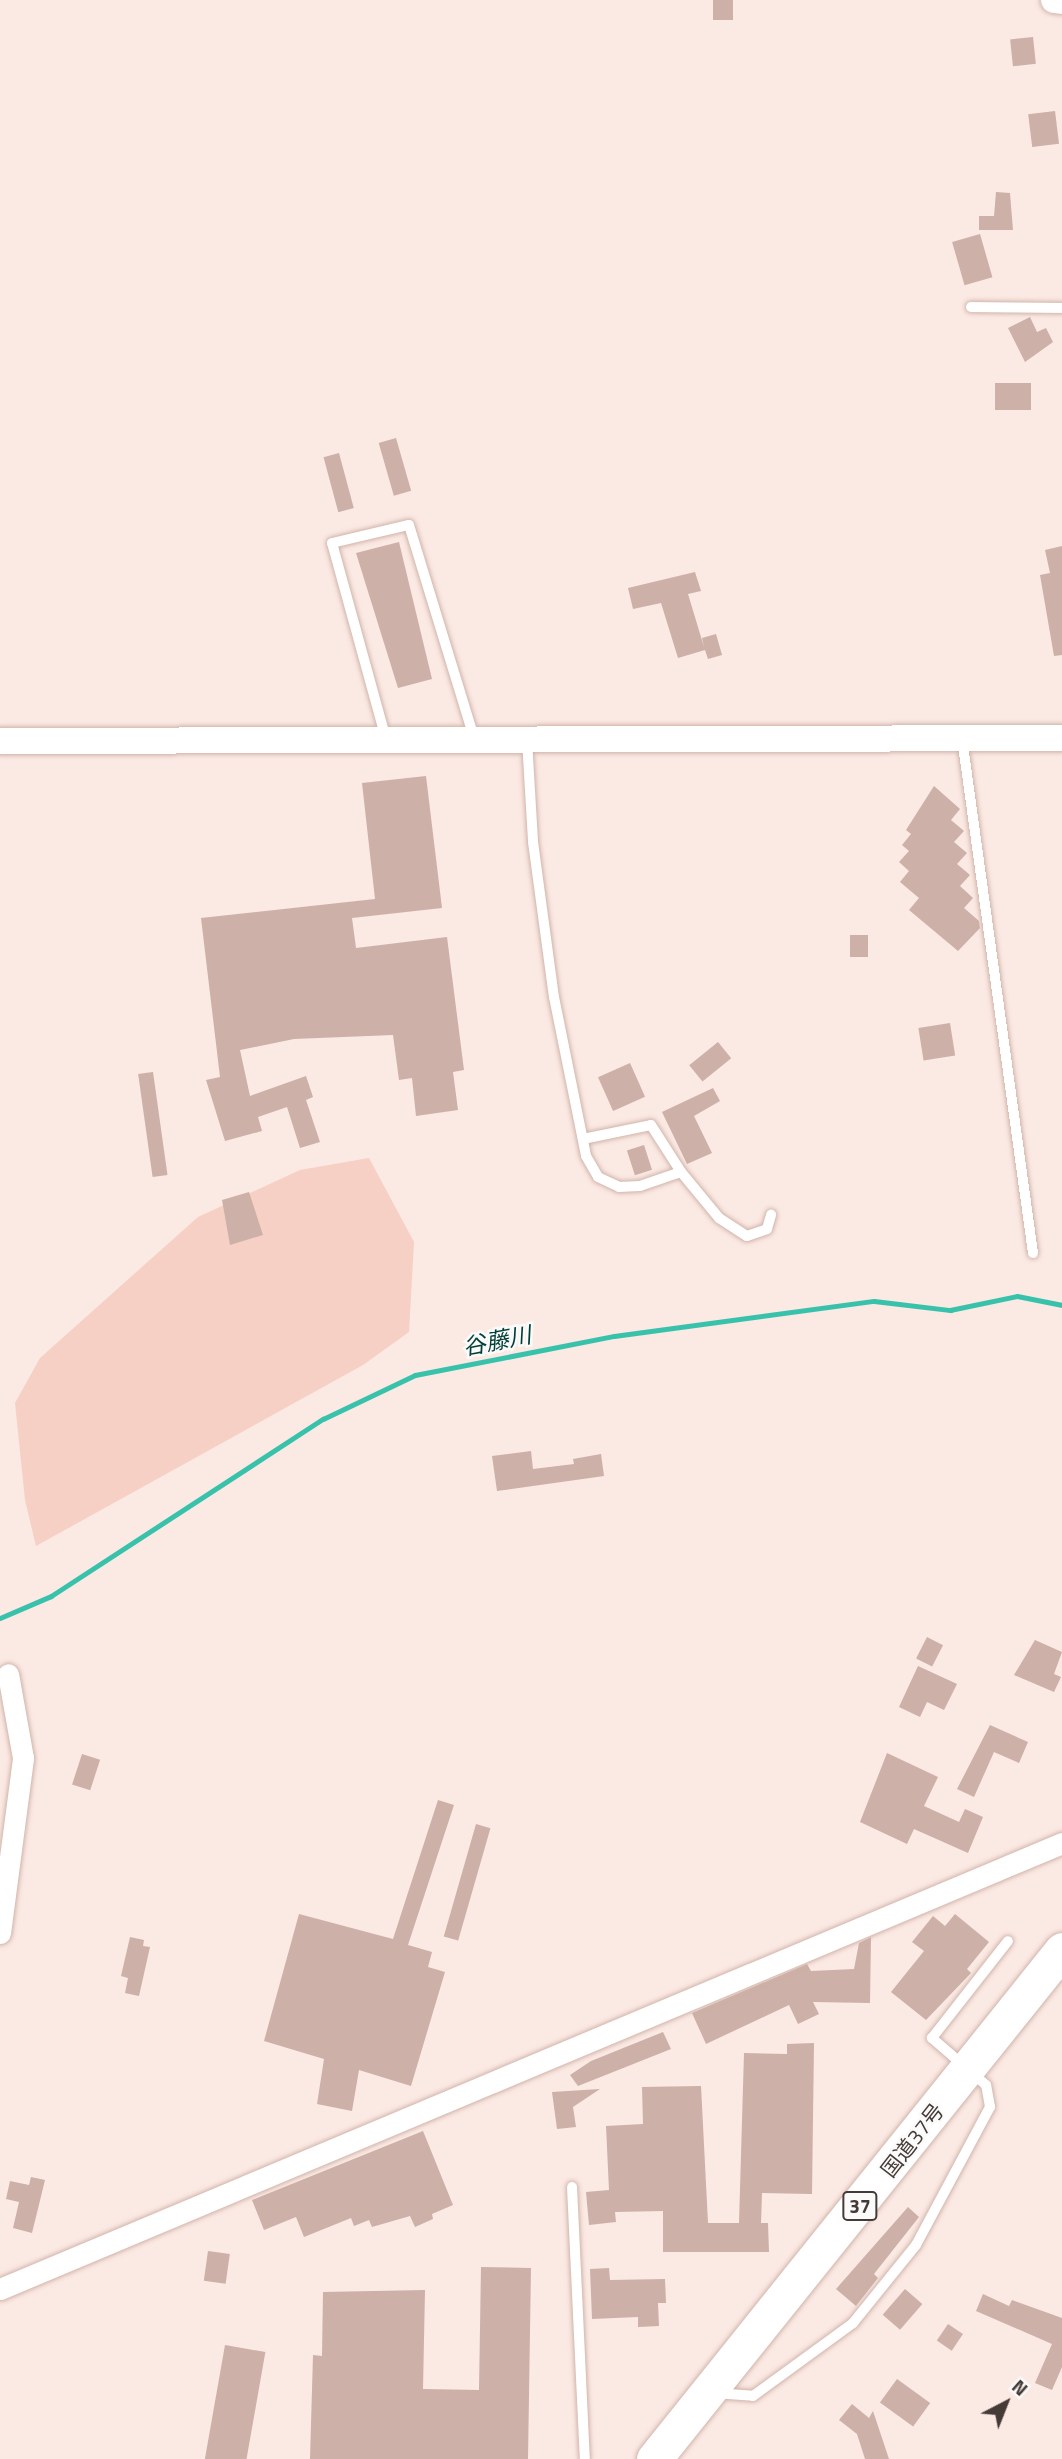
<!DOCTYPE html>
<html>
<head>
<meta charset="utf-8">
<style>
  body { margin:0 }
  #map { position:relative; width:1062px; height:2459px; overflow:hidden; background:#fbe9e3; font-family:"Titillium Web","Noto Sans JP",sans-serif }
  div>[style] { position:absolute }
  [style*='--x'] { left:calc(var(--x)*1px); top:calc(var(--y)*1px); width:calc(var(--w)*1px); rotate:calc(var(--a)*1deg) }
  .green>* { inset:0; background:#f6d0c4 }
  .stream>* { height:5px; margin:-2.5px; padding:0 2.5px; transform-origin:2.5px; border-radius:2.5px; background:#38c2ab }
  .building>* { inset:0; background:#cdb0a7; transform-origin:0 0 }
  .roads { filter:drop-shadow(0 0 2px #d1b4aa) drop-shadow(0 0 2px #d1b4aa) }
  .service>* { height:10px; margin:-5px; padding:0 5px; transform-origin:5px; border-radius:5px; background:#fff }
  .minor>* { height:21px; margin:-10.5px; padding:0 10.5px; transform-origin:10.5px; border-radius:10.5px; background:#fff }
  .tertiary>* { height:26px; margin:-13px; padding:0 13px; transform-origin:13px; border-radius:13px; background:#fff }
  .trunk>* { height:35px; margin:-17.5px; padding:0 17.5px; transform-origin:17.5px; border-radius:17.5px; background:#fff }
  span { translate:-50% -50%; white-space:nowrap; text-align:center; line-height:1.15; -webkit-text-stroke:5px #fafafa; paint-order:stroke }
  .shield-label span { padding:2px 5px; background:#fafafa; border:2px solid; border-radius:5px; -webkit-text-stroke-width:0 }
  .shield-label { font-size:19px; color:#463a36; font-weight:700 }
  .street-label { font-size:21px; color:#463a36 }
  .water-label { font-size:23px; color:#003f36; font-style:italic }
  .north { position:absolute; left:971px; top:2368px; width:70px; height:70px; -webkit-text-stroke:5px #fafafa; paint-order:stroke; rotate:42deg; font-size:19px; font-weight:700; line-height:28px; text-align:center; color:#463a36 }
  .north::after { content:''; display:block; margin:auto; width:24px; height:32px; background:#463a36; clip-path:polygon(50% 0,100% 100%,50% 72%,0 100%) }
</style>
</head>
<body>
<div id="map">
  <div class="green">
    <i style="clip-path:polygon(369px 1158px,414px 1242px,409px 1332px,363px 1365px,36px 1546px,25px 1500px,15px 1403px,40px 1358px,198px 1217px,300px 1170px)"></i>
  </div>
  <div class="stream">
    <i style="--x:0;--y:1618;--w:56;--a:-23.3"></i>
    <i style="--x:51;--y:1596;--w:325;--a:-33.1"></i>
    <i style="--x:323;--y:1419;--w:102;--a:-25.6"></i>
    <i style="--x:415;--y:1375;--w:203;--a:-11.1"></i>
    <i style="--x:614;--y:1336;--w:262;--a:-7.7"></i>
    <i style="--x:874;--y:1301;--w:77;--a:6.8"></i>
    <i style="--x:950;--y:1310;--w:68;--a:-11.8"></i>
    <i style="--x:1017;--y:1296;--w:46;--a:11.3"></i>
  </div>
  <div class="building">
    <i style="left:713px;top:0;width:20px;height:20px"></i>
    <i style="left:1033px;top:37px;width:27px;height:23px;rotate:84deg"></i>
    <i style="left:1055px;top:111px;width:33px;height:27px;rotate:83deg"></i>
    <i style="clip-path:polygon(996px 192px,1010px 193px,1013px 230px,979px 230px,979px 216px,994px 216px)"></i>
    <i style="left:980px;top:234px;width:45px;height:29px;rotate:74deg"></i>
    <i style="clip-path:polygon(1030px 317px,1037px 332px,1046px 328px,1053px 342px,1025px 362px,1008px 328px)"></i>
    <i style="left:995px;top:383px;width:36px;height:27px"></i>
    <i style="left:396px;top:438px;width:55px;height:18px;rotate:74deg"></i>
    <i style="left:339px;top:453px;width:57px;height:16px;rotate:75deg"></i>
    <i style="clip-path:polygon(399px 542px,432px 679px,398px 688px,356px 553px)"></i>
    <i style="clip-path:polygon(1062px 546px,1062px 655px,1054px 656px,1040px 575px,1050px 573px,1045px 550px)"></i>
    <i style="clip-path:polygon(695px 572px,701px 591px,688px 594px,704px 647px,702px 638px,716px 634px,722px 655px,708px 659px,705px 650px,678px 658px,661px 603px,633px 609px,628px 588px)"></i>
    <i style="clip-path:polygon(426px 776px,442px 908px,352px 918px,356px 948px,447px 937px,464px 1070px,453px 1072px,458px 1110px,416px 1116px,412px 1078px,399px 1080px,393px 1035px,294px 1039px,240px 1050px,250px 1096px,306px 1076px,313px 1097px,306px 1100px,320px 1142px,300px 1148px,287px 1107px,258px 1117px,262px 1131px,225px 1141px,206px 1080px,220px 1077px,201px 918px,375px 899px,362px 783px)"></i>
    <i style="clip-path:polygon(934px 786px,960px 809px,951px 820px,964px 831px,954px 842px,967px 853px,957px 864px,970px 875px,960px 886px,973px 898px,964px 908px,979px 921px,980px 928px,958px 951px,909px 910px,919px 898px,900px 882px,909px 871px,899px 862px,909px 851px,902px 845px,911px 834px,906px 830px)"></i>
    <i style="left:850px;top:935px;width:18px;height:22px"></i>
    <i style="left:950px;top:1023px;width:33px;height:32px;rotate:81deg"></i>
    <i style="left:718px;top:1042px;width:21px;height:37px;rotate:51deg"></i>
    <i style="left:630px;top:1063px;width:37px;height:35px;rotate:66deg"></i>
    <i style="left:153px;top:1072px;width:104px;height:15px;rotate:82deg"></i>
    <i style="clip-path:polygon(713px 1088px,720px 1101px,694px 1116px,712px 1153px,687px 1164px,662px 1112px)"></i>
    <i style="left:644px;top:1145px;width:26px;height:18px;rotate:72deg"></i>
    <i style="clip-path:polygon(249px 1192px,263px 1235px,230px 1245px,222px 1200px)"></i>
    <i style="clip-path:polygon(531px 1451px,533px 1469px,574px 1464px,573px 1459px,601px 1454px,604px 1476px,497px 1491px,492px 1456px)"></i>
    <i style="left:927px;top:1637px;width:18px;height:24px;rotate:27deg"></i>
    <i style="clip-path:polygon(1035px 1640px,1062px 1652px,1054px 1674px,1061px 1677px,1054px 1692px,1014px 1675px)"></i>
    <i style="clip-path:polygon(918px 1666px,957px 1684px,944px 1710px,927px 1702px,920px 1717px,899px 1707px)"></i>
    <i style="clip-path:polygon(990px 1725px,1028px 1742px,1019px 1763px,994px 1752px,974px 1797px,957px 1789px)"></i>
    <i style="clip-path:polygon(887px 1753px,938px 1777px,924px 1806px,959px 1822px,965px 1809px,983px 1817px,968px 1853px,914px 1829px,907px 1844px,860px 1822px)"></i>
    <i style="left:82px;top:1754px;width:19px;height:32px;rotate:18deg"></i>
    <i style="clip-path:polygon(438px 1800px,454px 1805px,408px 1945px,432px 1952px,428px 1967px,445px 1972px,411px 2086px,359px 2070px,352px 2111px,317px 2104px,324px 2059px,264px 2041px,299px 1914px,393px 1939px)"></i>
    <i style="left:476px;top:1824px;width:15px;height:117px;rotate:16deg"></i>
    <i style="clip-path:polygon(955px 1914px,989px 1942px,967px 1969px,971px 1973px,926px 2020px,891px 1992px,924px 1951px,912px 1942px,933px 1916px,945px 1926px)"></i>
    <i style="clip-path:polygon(130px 1937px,144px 1940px,143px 1946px,150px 1947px,139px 1996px,125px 1993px,128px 1978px,121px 1976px)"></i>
    <i style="clip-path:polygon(871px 1937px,870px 2003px,813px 2002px,819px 2014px,798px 2024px,789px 2005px,706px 2044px,692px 2013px,807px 1964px,811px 1971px,854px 1969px,859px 1943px)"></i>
    <i style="clip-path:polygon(663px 2032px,671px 2049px,578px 2086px,570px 2075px,591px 2061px)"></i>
    <i style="clip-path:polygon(814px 2043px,812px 2194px,762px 2193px,761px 2223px,768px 2223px,769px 2252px,663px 2252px,663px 2211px,615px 2212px,616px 2222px,589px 2225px,586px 2192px,609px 2190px,606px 2126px,643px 2124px,642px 2087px,701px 2086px,708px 2223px,739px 2223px,744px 2053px,787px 2054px,787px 2044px)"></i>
    <i style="clip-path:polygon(600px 2089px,573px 2107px,576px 2127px,557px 2129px,552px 2092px)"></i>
    <i style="clip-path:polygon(423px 2131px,453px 2205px,432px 2214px,433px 2219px,415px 2227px,410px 2216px,372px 2227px,369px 2220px,354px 2226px,351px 2218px,304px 2237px,296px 2217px,264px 2230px,252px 2200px)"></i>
    <i style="clip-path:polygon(31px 2177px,45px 2180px,32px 2233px,13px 2228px,19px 2202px,6px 2199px,10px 2181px,29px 2185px)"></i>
    <i style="clip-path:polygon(908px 2207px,919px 2217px,874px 2274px,878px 2278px,856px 2306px,836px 2289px)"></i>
    <i style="left:208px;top:2251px;width:22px;height:30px;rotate:8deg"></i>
    <i style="clip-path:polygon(481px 2267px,531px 2268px,528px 2459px,310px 2459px,313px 2355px,322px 2356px,323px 2292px,425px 2290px,423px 2389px,479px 2390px)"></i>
    <i style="clip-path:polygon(609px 2268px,610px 2280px,665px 2279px,666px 2303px,658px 2303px,659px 2326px,638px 2327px,638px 2317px,592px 2319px,590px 2269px)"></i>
    <i style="left:905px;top:2289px;width:23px;height:34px;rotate:41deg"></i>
    <i style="clip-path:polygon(983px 2294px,1009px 2306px,1012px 2300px,1062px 2318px,1062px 2367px,1052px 2390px,1035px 2383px,1052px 2344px,976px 2311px)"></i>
    <i style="left:948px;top:2324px;width:18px;height:20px;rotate:34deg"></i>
    <i style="left:225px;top:2345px;width:41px;height:116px;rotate:10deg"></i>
    <i style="left:897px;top:2379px;width:41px;height:29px;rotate:36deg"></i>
    <i style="clip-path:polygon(852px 2404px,869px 2418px,873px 2411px,889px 2459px,865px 2459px,857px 2434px,839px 2420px)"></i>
  </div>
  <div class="roads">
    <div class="service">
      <i style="--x:971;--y:307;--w:91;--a:0.6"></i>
      <i style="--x:962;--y:738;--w:520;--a:82.15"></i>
      <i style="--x:386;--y:739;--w:203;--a:-105.4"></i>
      <i style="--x:332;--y:543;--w:79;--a:-13.2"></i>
      <i style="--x:409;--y:525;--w:223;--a:73"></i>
      <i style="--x:527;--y:740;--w:102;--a:86.6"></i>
      <i style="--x:533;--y:842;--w:156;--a:82.3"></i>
      <i style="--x:554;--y:997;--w:162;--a:78.6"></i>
      <i style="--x:586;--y:1156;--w:24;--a:60"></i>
      <i style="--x:598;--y:1177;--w:23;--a:25"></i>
      <i style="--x:619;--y:1187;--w:21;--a:-3"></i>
      <i style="--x:640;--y:1186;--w:43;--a:-18.9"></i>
      <i style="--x:681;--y:1172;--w:60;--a:50.4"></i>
      <i style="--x:719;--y:1218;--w:33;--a:33"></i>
      <i style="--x:747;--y:1236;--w:21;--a:-19"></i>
      <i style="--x:767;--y:1229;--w:15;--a:-74"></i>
      <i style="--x:583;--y:1139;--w:69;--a:-11.6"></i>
      <i style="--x:651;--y:1125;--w:56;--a:57.4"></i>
      <i style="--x:572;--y:2187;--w:272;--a:87.3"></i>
      <i style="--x:714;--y:2393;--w:39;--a:4"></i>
      <i style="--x:753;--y:2396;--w:124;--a:-36.1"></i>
      <i style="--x:853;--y:2323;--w:100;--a:-51.1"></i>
      <i style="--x:916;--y:2245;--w:157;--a:-61.8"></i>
      <i style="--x:990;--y:2107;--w:22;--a:-100"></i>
      <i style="--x:986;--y:2085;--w:72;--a:-139"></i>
      <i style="--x:932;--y:2038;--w:123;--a:-51.9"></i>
    </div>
    <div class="minor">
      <i style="--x:0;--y:1933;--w:177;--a:-82.5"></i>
      <i style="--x:23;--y:1758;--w:85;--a:-100.1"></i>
      <i style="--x:0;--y:2289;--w:1152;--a:-22.78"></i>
    </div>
    <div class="tertiary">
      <i style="--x:1054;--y:0;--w:8;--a:7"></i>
      <i style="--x:0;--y:741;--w:1062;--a:-0.16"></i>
    </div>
    <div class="trunk">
      <i style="--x:654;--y:2459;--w:652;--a:-51.29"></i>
    </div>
  </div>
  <div class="shield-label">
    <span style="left:860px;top:2206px">37</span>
  </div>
  <div class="street-label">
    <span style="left:912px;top:2140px;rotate:-52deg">国道37号</span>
  </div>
  <div class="water-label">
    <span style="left:497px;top:1341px;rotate:-11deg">谷藤川</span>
  </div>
  <div class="north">N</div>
</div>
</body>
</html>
